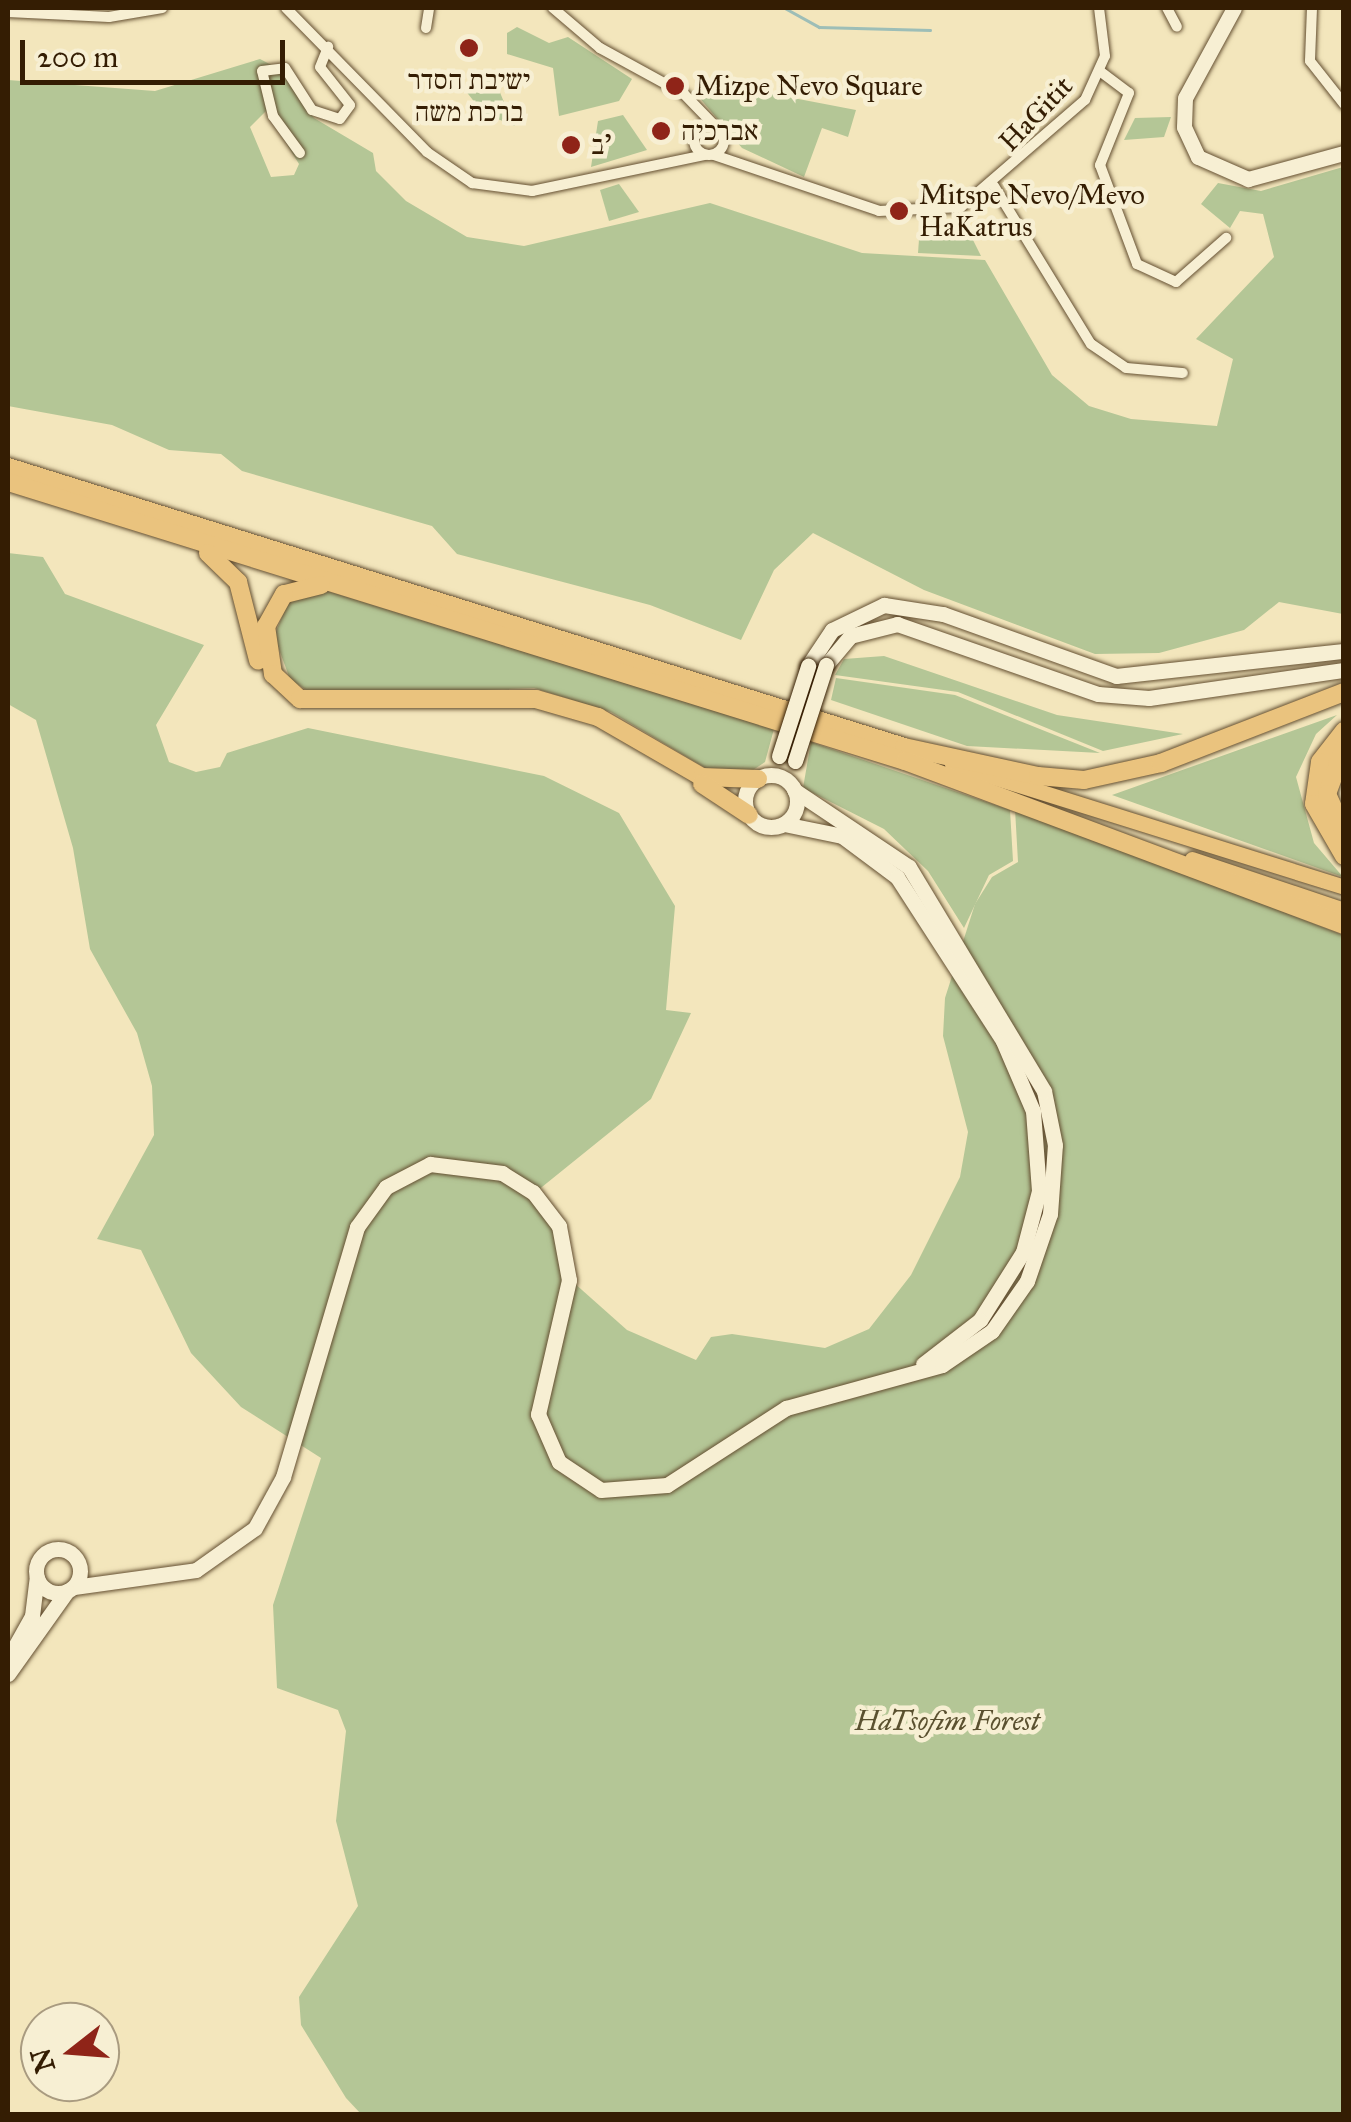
<!DOCTYPE html>
<html>
<head>
<meta charset="utf-8">
<style>
  body { margin:0 }
  #map { position:relative; width:1351px; height:2122px; overflow:hidden; background:#f3e6bc; font-family:"IM FELL Great Primer","Frank Ruhl Libre",serif }
  div>[style] { position:absolute }
  [style*='--x'] { left:calc(var(--x)*1px); top:calc(var(--y)*1px); width:calc(var(--w)*1px); rotate:calc(var(--a)*1deg) }
  .green>* { inset:0; background:#b4c696 }
  .stream>* { height:2.5px; margin:-1.25px; padding:0 1.25px; transform-origin:1.25px; border-radius:1.25px; background:#9dbeb7 }
  .roads { filter:drop-shadow(0 0 2px #644f31) drop-shadow(0 0 2px #644f31) }
  .street>* { height:10px; margin:-5px; padding:0 5px; transform-origin:5px; border-radius:5px; background:#f7efd3 }
  .street>.ring { margin:-5px; padding:0; box-sizing:content-box; background:none; border:10px solid #f7efd3; border-radius:50% }
  .secondary>* { height:15px; margin:-7.5px; padding:0 7.5px; transform-origin:7.5px; border-radius:7.5px; background:#f7efd3 }
  .secondary>.ring { margin:-7.5px; padding:0; box-sizing:content-box; background:none; border:15px solid #f7efd3; border-radius:50% }
  .primary>* { height:15px; margin:-7.5px; padding:0 7.5px; transform-origin:7.5px; border-radius:7.5px; background:#eac37e }
  .highway>* { height:18px; margin:-9px; padding:0 9px; transform-origin:9px; border-radius:9px; background:#eac37e }
  .bridges { filter:drop-shadow(0 0 2px #341d03) drop-shadow(0 0 2px #341d03) }
  .secondary-bridge>* { height:15px; margin:-7.5px; padding:0 7.5px; transform-origin:7.5px; border-radius:7.5px; background:#f7efd3 }
  .dots>* { width:28px; height:28px; translate:-50% -50%; box-sizing:border-box; border:5px solid #f7efd3; border-radius:50% }
  span { translate:-50% -50%; white-space:nowrap; text-align:center; line-height:1.15; -webkit-text-stroke:9px #f7efd3; paint-order:stroke }
  .poi-label { font-size:28px; color:#341d03 }
  .left { translate:0 -50%; text-align:left }
  .street-label { font-size:28px; color:#341d03 }
  .park-label { font-size:28px; color:#5a502f; font-style:italic }
  .frame { position:absolute; inset:0; border:10px solid #341d03; pointer-events:none }
  .north { position:absolute; left:20px; top:2002px; width:100px; height:100px; box-sizing:border-box; background:#f7efd3; border:2px solid #a99b80; border-radius:50%; rotate:253deg; font-size:28px; font-weight:700; line-height:40px; text-align:center; color:#341d03 }
  .north::after { content:''; display:block; margin:auto; width:35px; height:45px; background:#8f2418; clip-path:polygon(50% 0,100% 100%,50% 72%,0 100%) }
  .scale { position:absolute; left:20px; top:40px; width:265px; height:45px; box-sizing:border-box; border:5px solid #341d03; border-top:0; padding-left:12px; font-size:30px; line-height:35px; white-space:nowrap; color:#341d03; -webkit-text-stroke:8px #f7efd3; paint-order:stroke }
</style>
</head>
<body>
<div id="map">
  <div class="green">
    <i style="clip-path:polygon(517px 27px,549px 43px,568px 37px,632px 79px,619px 101px,559px 116px,553px 68px,507px 54px,507px 33px)"></i>
    <i style="clip-path:polygon(evenodd,260px 59px,283px 71px,314px 118px,373px 153px,376px 171px,406px 201px,467px 237px,524px 246px,710px 203px,862px 253px,985px 260px,1052px 375px,1089px 406px,1131px 419px,1217px 426px,1233px 359px,1196px 339px,1274px 257px,1263px 214px,1240px 211px,1230px 228px,1201px 204px,1218px 183px,1261px 191px,1343px 167px,1343px 614px,1279px 602px,1244px 630px,1159px 653px,1095px 654px,924px 590px,813px 533px,774px 570px,741px 640px,650px 605px,457px 554px,432px 526px,242px 471px,221px 454px,169px 450px,112px 425px,8px 406px,8px 80px,155px 91px,260px 59px,266px 111px,299px 164px,294px 175px,271px 177px,250px 127px,266px 111px)"></i>
    <i style="clip-path:polygon(494px 78px,506px 107px,515px 126px,483px 113px,465px 90px)"></i>
    <i style="clip-path:polygon(725px 85px,856px 110px,848px 137px,822px 128px,804px 177px,742px 148px,698px 96px)"></i>
    <i style="clip-path:polygon(623px 115px,647px 150px,591px 167px,598px 121px)"></i>
    <i style="clip-path:polygon(1171px 117px,1164px 137px,1124px 140px,1135px 118px)"></i>
    <i style="clip-path:polygon(619px 184px,639px 212px,609px 221px,600px 190px)"></i>
    <i style="clip-path:polygon(962px 218px,981px 256px,918px 253px,920px 226px)"></i>
    <i style="clip-path:polygon(8px 553px,43px 557px,65px 594px,204px 645px,156px 725px,169px 762px,196px 772px,220px 767px,227px 753px,308px 728px,544px 776px,619px 813px,675px 906px,666px 1010px,691px 1013px,651px 1099px,537px 1191px,573px 1282px,627px 1330px,696px 1360px,711px 1337px,732px 1334px,825px 1348px,869px 1329px,911px 1275px,960px 1177px,968px 1132px,943px 1036px,945px 998px,975px 904px,992px 877px,1018px 862px,1015px 809px,1343px 935px,1343px 2114px,361px 2114px,346px 2098px,301px 2025px,299px 1997px,358px 1906px,336px 1821px,346px 1731px,338px 1710px,277px 1688px,273px 1605px,321px 1458px,241px 1407px,191px 1353px,141px 1250px,97px 1239px,154px 1135px,152px 1086px,137px 1033px,90px 949px,73px 848px,36px 720px,8px 704px)"></i>
    <i style="clip-path:polygon(324px 590px,774px 729px,765px 762px,750px 772px,707px 769px,611px 712px,534px 688px,315px 696px,290px 679px,274px 636px,288px 603px)"></i>
    <i style="clip-path:polygon(884px 656px,1057px 715px,1183px 734px,1103px 751px,958px 692px,835px 675px,844px 659px)"></i>
    <i style="clip-path:polygon(836px 678px,955px 695px,1100px 753px,967px 746px,831px 700px)"></i>
    <i style="clip-path:polygon(1337px 715px,1316px 734px,1296px 777px,1314px 843px,1343px 877px,1112px 795px)"></i>
    <i style="clip-path:polygon(811px 742px,1010px 810px,1013px 861px,989px 875px,964px 928px,928px 871px,884px 829px,803px 788px)"></i>
  </div>
  <div class="stream">
    <i style="--x:785;--y:8;--w:39;--a:29"></i>
    <i style="--x:819;--y:27;--w:111;--a:1.5"></i>
  </div>
  <div class="roads">
    <div class="street">
      <i style="--x:286;--y:8;--w:202;--a:45.6"></i>
      <i style="--x:427;--y:152;--w:55;--a:34.6"></i>
      <i style="--x:472;--y:183;--w:61;--a:7.6"></i>
      <i style="--x:532;--y:191;--w:177;--a:-11.8"></i>
      <i style="--x:553;--y:8;--w:62;--a:40.4"></i>
      <i style="--x:600;--y:48;--w:96;--a:28.7"></i>
      <i style="--x:684;--y:94;--w:46;--a:45.9"></i>
      <i style="--x:1167;--y:8;--w:21;--a:62"></i>
      <i style="--x:1312;--y:8;--w:53;--a:92.2"></i>
      <i style="--x:1310;--y:61;--w:55;--a:51.7"></i>
      <i style="--x:8;--y:12;--w:101;--a:2.8"></i>
      <i style="--x:109;--y:17;--w:54;--a:-9.6"></i>
      <i style="--x:426;--y:28;--w:20;--a:-81"></i>
      <i style="--x:1101;--y:72;--w:35;--a:37"></i>
      <i style="--x:1129;--y:93;--w:78;--a:111.9"></i>
      <i style="--x:1100;--y:165;--w:106;--a:69.5"></i>
      <i style="--x:1137;--y:264;--w:43;--a:24.8"></i>
      <i style="--x:1176;--y:282;--w:67;--a:-41.3"></i>
      <i class="ring" style="left:694px;top:125px;width:20px;height:20px"></i>
      <i style="--x:300;--y:153;--w:46;--a:-126.1"></i>
      <i style="--x:273;--y:116;--w:46;--a:-103.7"></i>
      <i style="--x:262;--y:71;--w:23;--a:-7"></i>
      <i style="--x:285;--y:68;--w:50;--a:57.3"></i>
      <i style="--x:312;--y:110;--w:29;--a:18"></i>
      <i style="--x:340;--y:119;--w:17;--a:-54"></i>
      <i style="--x:350;--y:105;--w:48;--a:-128.3"></i>
      <i style="--x:320;--y:67;--w:22;--a:-68"></i>
      <i style="--x:714;--y:155;--w:174;--a:18.7"></i>
      <i style="--x:879;--y:211;--w:82;--a:-2.8"></i>
      <i style="--x:961;--y:207;--w:164;--a:-40.8"></i>
      <i style="--x:1085;--y:100;--w:48;--a:-65.6"></i>
      <i style="--x:1105;--y:56;--w:48;--a:-97.1"></i>
      <i style="--x:994;--y:186;--w:185;--a:58.5"></i>
      <i style="--x:1091;--y:344;--w:42;--a:34.4"></i>
      <i style="--x:1126;--y:368;--w:57;--a:5"></i>
    </div>
    <div class="secondary">
      <i style="--x:1234;--y:8;--w:102;--a:118.6"></i>
      <i style="--x:1185;--y:98;--w:29;--a:92"></i>
      <i style="--x:1184;--y:127;--w:33;--a:65"></i>
      <i style="--x:1198;--y:157;--w:55;--a:23.7"></i>
      <i style="--x:1248;--y:179;--w:99;--a:-15.2"></i>
      <i style="--x:826;--y:665;--w:38;--a:-50"></i>
      <i style="--x:850;--y:636;--w:49;--a:-14.3"></i>
      <i style="--x:897;--y:624;--w:213;--a:19.2"></i>
      <i style="--x:1098;--y:694;--w:51;--a:4.5"></i>
      <i style="--x:1149;--y:698;--w:197;--a:-8.2"></i>
      <i style="--x:808;--y:666;--w:43;--a:-56.3"></i>
      <i style="--x:832;--y:630;--w:58;--a:-25.7"></i>
      <i style="--x:884;--y:605;--w:60;--a:8.7"></i>
      <i style="--x:943;--y:614;--w:184;--a:19.7"></i>
      <i style="--x:1116;--y:676;--w:229;--a:-6.3"></i>
      <i class="ring" style="left:745px;top:775px;width:37px;height:37px"></i>
      <i style="--x:784;--y:824;--w:59;--a:11.7"></i>
      <i style="--x:842;--y:836;--w:69;--a:36.7"></i>
      <i style="--x:897;--y:877;--w:195;--a:57.1"></i>
      <i style="--x:1003;--y:1041;--w:76;--a:66.8"></i>
      <i style="--x:1033;--y:1111;--w:80;--a:85.7"></i>
      <i style="--x:1039;--y:1191;--w:63;--a:104.7"></i>
      <i style="--x:1023;--y:1252;--w:80;--a:122.3"></i>
      <i style="--x:980;--y:1320;--w:72;--a:142.3"></i>
      <i class="ring" style="left:36px;top:1549px;width:29px;height:29px"></i>
      <i style="--x:74;--y:1587;--w:123;--a:-7.9"></i>
      <i style="--x:196;--y:1570;--w:72;--a:-35.4"></i>
      <i style="--x:255;--y:1528;--w:58;--a:-61.2"></i>
      <i style="--x:283;--y:1477;--w:261;--a:-73.5"></i>
      <i style="--x:357;--y:1227;--w:49;--a:-54.1"></i>
      <i style="--x:386;--y:1187;--w:50;--a:-27.6"></i>
      <i style="--x:430;--y:1164;--w:73;--a:7.1"></i>
      <i style="--x:502;--y:1173;--w:36;--a:32"></i>
      <i style="--x:533;--y:1192;--w:43;--a:52.6"></i>
      <i style="--x:559;--y:1226;--w:55;--a:79.5"></i>
      <i style="--x:569;--y:1280;--w:138;--a:103"></i>
      <i style="--x:538;--y:1414;--w:52;--a:66.4"></i>
      <i style="--x:559;--y:1462;--w:50;--a:33.7"></i>
      <i style="--x:601;--y:1490;--w:66;--a:-4.3"></i>
      <i style="--x:667;--y:1485;--w:142;--a:-32.9"></i>
      <i style="--x:786;--y:1408;--w:162;--a:-15.4"></i>
      <i style="--x:942;--y:1365;--w:60;--a:-34.2"></i>
      <i style="--x:992;--y:1331;--w:61;--a:-55"></i>
      <i style="--x:1027;--y:1281;--w:71;--a:-71.1"></i>
      <i style="--x:1050;--y:1214;--w:69;--a:-85.9"></i>
      <i style="--x:1055;--y:1145;--w:55;--a:-101.5"></i>
      <i style="--x:1044;--y:1091;--w:262;--a:-121.1"></i>
      <i style="--x:909;--y:867;--w:138;--a:-146.2"></i>
      <i style="--x:8;--y:1659;--w:49;--a:-60.8"></i>
      <i style="--x:32;--y:1616;--w:39;--a:-83"></i>
      <i style="--x:8;--y:1674;--w:102;--a:-54.6"></i>
    </div>
    <div class="primary">
      <i style="--x:952;--y:764;--w:411;--a:17.4"></i>
      <i style="--x:1192;--y:859;--w:160;--a:18.5"></i>
    </div>
    <div class="highway">
      <i style="--x:8;--y:467;--w:939;--a:17.35"></i>
      <i style="--x:904;--y:747;--w:137;--a:12.2"></i>
      <i style="--x:1038;--y:776;--w:46;--a:5"></i>
      <i style="--x:1084;--y:780;--w:79;--a:-12.4"></i>
      <i style="--x:1161;--y:763;--w:196;--a:-21.2"></i>
      <i style="--x:8;--y:482;--w:939;--a:17.28"></i>
      <i style="--x:905;--y:761;--w:469;--a:20.5"></i>
      <i style="--x:208;--y:553;--w:42;--a:44"></i>
      <i style="--x:238;--y:582;--w:81;--a:75.6"></i>
      <i style="--x:321;--y:585;--w:38;--a:166"></i>
      <i style="--x:284;--y:594;--w:37;--a:119"></i>
      <i style="--x:266;--y:626;--w:49;--a:81.7"></i>
      <i style="--x:273;--y:674;--w:37;--a:43"></i>
      <i style="--x:300;--y:699;--w:236;--a:0"></i>
      <i style="--x:536;--y:699;--w:65;--a:16.2"></i>
      <i style="--x:598;--y:717;--w:120;--a:30"></i>
      <i style="--x:702;--y:777;--w:56;--a:2"></i>
      <i style="--x:1344;--y:731;--w:39;--a:128"></i>
      <i style="--x:1320;--y:762;--w:42;--a:98.1"></i>
      <i style="--x:1314;--y:804;--w:60;--a:60"></i>
      <i style="--x:1344;--y:748;--w:49;--a:110.3"></i>
      <i style="--x:1327;--y:794;--w:42;--a:65.9"></i>
      <i style="--x:702;--y:784;--w:56;--a:33.4"></i>
    </div>
  </div>
  <div class="bridges">
    <div class="secondary-bridge">
      <i style="--x:779;--y:756;--w:95;--a:-72.1"></i>
      <i style="--x:795;--y:761;--w:101;--a:-72.1"></i>
    </div>
  </div>
  <div class="dots">
    <i style="left:469px;top:48px;background:#8f2418"></i>
    <i style="left:675px;top:86px;background:#8f2418"></i>
    <i style="left:661px;top:131px;background:#8f2418"></i>
    <i style="left:571px;top:145px;background:#8f2418"></i>
    <i style="left:899px;top:211px;background:#8f2418"></i>
  </div>
  <div class="poi-label">
    <span style="left:469px;top:96px">ישיבת הסדר<br>ברכת משה</span>
    <span class="left" style="left:695px;top:86px">Mizpe Nevo Square</span>
    <span class="left" style="left:681px;top:131px">אברכיה</span>
    <span class="left" style="left:591px;top:145px">ב'</span>
    <span class="left" style="left:919px;top:211px">Mitspe Nevo/Mevo<br>HaKatrus</span>
  </div>
  <div class="street-label">
    <span style="left:1036px;top:114px;rotate:-46deg">HaGitit</span>
  </div>
  <div class="park-label">
    <span style="left:947px;top:1721px">HaTsofim Forest</span>
  </div>
  <div class="frame"></div>
  <div class="north">N</div>
  <div class="scale">200 m</div>
</div>
</body>
</html>
